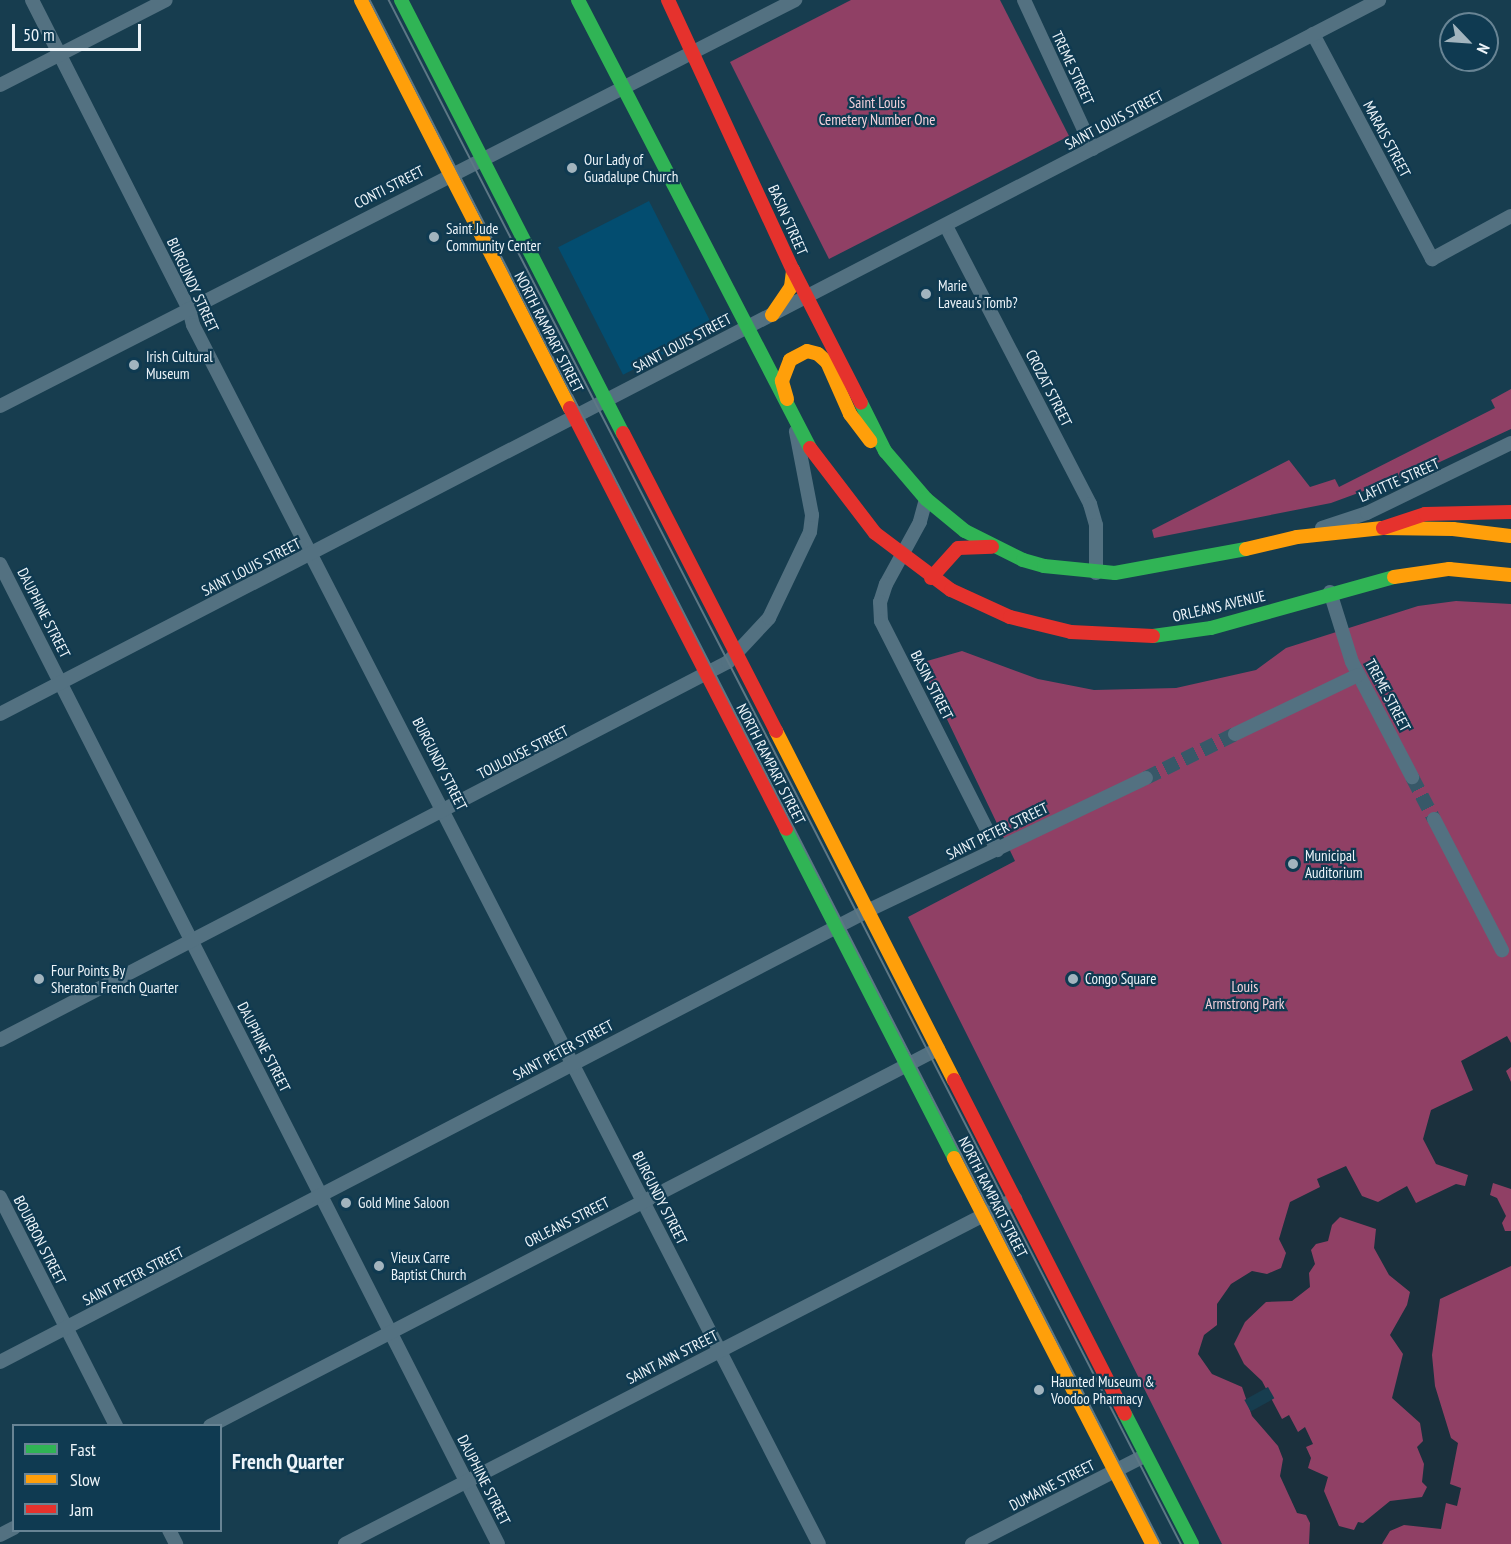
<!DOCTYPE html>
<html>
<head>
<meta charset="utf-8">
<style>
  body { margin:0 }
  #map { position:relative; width:1511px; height:1544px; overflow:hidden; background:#173d4f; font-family:"PT Sans Narrow",sans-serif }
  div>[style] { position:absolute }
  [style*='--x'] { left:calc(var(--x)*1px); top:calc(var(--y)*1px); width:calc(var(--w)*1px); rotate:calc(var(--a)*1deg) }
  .built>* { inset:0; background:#034d70; transform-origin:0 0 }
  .green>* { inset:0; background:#904065 }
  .water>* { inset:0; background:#1b303d }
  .pier>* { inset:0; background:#173d4f; transform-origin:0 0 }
  .street-tunnel>* { height:14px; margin-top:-7px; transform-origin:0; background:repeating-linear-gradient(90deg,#375868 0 14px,transparent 0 21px) }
  .street>* { height:14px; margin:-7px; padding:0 7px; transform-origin:7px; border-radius:7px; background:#537181 }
  .fast>* { height:14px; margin:-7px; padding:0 7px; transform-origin:7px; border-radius:7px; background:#30b455 }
  .slow>* { height:14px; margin:-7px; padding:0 7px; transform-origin:7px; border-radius:7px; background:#ff9f0a }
  .jam>* { height:14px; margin:-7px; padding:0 7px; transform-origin:7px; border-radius:7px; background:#e5322d }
  .tram>* { height:1.5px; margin:-0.75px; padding:0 0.75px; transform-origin:0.75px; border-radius:0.75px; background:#5d7785 }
  .dots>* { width:16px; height:16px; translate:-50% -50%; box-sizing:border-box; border:3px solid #0f3a51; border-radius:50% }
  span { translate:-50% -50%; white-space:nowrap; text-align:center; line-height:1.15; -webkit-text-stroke:4.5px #0f3a51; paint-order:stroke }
  .street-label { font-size:15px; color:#edf4f9 }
  .park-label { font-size:15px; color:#f3d1db }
  .poi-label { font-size:15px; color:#edf4f9 }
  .left { translate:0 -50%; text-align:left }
  .district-label { font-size:21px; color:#edf4f9; font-weight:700 }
  .legend { position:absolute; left:12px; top:1424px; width:210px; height:108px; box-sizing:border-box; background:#0f3a51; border:2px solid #688494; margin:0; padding:8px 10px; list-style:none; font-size:18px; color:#edf4f9 }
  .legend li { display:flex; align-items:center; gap:12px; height:30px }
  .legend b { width:30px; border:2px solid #688494 }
  .north { position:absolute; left:1439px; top:12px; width:60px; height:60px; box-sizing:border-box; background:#0f3a51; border:2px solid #688494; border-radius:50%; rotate:115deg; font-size:16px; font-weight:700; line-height:24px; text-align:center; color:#edf4f9 }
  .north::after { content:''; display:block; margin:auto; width:21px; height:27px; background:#a2b4be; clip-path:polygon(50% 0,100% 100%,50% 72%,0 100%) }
  .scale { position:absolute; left:12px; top:24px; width:129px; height:27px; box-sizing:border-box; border:3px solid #edf4f9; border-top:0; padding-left:8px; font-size:18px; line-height:21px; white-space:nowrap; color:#edf4f9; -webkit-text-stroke:4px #0f3a51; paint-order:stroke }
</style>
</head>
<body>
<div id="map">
  <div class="built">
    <i style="left:649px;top:201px;width:143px;height:102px;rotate:63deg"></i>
  </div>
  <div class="green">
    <i style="clip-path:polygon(851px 0,1000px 0,1069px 136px,829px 259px,730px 62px)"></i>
    <i style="clip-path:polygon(1511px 389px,1511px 429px,1429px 467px,1331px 503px,1154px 538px,1152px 530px,1289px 460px,1310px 487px,1335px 479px,1339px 487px,1495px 408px,1491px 400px)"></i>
    <i style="clip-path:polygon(1456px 601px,1511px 604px,1511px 1544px,1222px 1544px,908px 917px,1015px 861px,920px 663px,962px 651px,1038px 679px,1094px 690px,1176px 688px,1256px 670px,1286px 648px,1418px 606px)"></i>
  </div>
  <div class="water">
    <i style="clip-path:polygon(evenodd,1507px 1036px,1511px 1043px,1511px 1067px,1506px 1071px,1511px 1082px,1511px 1189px,1493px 1183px,1490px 1195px,1497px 1198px,1506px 1216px,1502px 1223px,1505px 1231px,1511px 1231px,1511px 1266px,1440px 1299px,1432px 1355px,1435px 1386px,1451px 1438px,1458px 1443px,1450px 1484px,1461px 1488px,1457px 1506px,1446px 1503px,1441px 1529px,1404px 1525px,1390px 1531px,1382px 1544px,1309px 1544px,1310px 1523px,1306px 1515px,1297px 1513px,1280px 1476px,1283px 1459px,1278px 1446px,1252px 1416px,1242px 1387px,1212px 1374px,1198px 1354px,1204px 1335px,1217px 1325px,1217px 1304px,1231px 1284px,1252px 1271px,1267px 1274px,1281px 1268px,1286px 1253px,1279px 1239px,1290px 1202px,1320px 1187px,1317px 1179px,1346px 1166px,1362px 1196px,1378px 1202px,1407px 1186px,1416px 1203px,1456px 1184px,1465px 1186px,1468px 1175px,1436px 1164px,1423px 1139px,1431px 1110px,1473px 1090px,1461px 1061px,1507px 1036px,1340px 1217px,1376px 1229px,1374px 1248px,1389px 1275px,1410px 1292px,1407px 1305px,1390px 1335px,1403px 1354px,1392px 1398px,1420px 1423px,1423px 1441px,1417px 1447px,1424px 1464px,1422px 1482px,1427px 1487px,1422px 1497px,1390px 1501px,1363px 1523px,1358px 1522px,1354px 1530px,1339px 1526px,1324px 1491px,1328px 1477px,1308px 1468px,1311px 1458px,1306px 1447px,1313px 1444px,1305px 1427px,1298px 1432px,1289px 1415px,1282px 1419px,1262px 1381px,1244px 1364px,1234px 1344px,1245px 1322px,1266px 1302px,1292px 1301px,1310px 1287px,1309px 1273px,1315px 1264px,1311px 1250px,1316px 1244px,1328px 1241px,1332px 1225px,1340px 1217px)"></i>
  </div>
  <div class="pier">
    <i style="left:1268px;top:1387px;width:13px;height:27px;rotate:61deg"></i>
  </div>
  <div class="street-tunnel">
    <i style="--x:1412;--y:777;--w:47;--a:62.4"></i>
    <i style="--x:1146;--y:778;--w:99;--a:-26.3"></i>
  </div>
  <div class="street">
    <i style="--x:32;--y:0;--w:347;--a:63.1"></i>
    <i style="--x:189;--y:309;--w:16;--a:76"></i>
    <i style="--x:193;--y:325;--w:1370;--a:62.82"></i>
    <i style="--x:1024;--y:0;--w:164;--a:65.2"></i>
    <i style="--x:1313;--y:34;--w:255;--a:62.1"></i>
    <i style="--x:1432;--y:259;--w:90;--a:-28.6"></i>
    <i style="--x:0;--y:85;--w:186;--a:-27.1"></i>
    <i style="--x:946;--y:226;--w:313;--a:62.6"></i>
    <i style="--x:1090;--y:504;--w:22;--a:74"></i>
    <i style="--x:1096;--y:525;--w:48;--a:90"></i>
    <i style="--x:0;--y:406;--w:893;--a:-27.05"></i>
    <i style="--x:926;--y:499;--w:24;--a:105"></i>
    <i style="--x:920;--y:522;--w:71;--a:118.7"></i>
    <i style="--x:886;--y:584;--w:19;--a:108"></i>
    <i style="--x:880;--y:602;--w:19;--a:87"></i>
    <i style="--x:881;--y:621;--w:257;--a:63.1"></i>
    <i style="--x:1322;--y:528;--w:47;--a:-18.4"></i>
    <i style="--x:1367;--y:513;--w:160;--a:-25.9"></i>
    <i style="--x:0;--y:564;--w:1099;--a:63.06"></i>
    <i style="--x:1330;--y:592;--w:73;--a:72.6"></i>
    <i style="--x:1352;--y:662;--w:130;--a:62.4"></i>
    <i style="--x:0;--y:714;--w:1553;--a:-27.37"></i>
    <i style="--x:1235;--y:734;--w:136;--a:-25.6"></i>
    <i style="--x:1434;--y:819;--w:148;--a:62.6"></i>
    <i style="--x:0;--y:1040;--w:820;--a:-27.44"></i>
    <i style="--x:728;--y:662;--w:60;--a:-47"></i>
    <i style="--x:769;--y:618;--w:95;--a:-64.5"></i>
    <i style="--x:810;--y:532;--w:17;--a:-83"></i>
    <i style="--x:812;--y:515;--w:85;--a:-100.9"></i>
    <i style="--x:0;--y:1197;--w:257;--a:63.1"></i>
    <i style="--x:0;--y:1362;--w:977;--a:-27.48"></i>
    <i style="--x:867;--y:911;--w:309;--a:-25.5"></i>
    <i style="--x:210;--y:1426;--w:820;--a:-27.38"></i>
    <i style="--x:169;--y:1530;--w:16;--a:63"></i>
    <i style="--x:0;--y:1535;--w:16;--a:-27"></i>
    <i style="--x:345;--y:1544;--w:754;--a:-27.25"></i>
    <i style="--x:972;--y:1544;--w:195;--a:-27.1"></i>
  </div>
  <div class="fast">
    <i style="--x:401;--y:0;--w:487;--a:62.9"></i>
    <i style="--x:578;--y:0;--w:505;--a:62.62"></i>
    <i style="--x:861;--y:403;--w:54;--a:63.4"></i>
    <i style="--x:885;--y:451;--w:63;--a:49.5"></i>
    <i style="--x:926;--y:499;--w:50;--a:39.4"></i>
    <i style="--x:965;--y:531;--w:65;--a:26.6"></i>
    <i style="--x:1023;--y:560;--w:22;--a:16"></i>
    <i style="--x:1044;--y:566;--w:71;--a:5.6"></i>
    <i style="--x:1115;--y:573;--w:133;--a:-10.4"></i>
    <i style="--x:1153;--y:636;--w:59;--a:-7.9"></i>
    <i style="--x:1211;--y:628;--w:190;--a:-15.6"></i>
    <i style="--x:786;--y:829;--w:369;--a:62.9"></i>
    <i style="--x:1125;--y:1414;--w:146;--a:62.7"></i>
  </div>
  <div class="slow">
    <i style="--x:361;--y:0;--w:458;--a:62.9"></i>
    <i style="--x:772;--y:315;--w:34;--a:-56"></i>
    <i style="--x:791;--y:287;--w:17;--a:-83"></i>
    <i style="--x:787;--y:399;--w:19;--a:-106"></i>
    <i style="--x:782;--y:381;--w:22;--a:-69"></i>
    <i style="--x:790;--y:360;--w:19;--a:-28"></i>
    <i style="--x:807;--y:351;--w:11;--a:15"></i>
    <i style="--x:818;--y:354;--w:12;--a:42"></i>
    <i style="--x:827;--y:362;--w:57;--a:66.1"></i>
    <i style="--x:850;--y:414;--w:34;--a:53"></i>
    <i style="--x:1246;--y:549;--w:52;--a:-13.2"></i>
    <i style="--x:1297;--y:537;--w:86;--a:-6"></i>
    <i style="--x:1383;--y:528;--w:70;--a:0.8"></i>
    <i style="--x:1453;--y:529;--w:58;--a:6.9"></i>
    <i style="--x:1394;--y:577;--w:56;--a:-8.3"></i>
    <i style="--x:1449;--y:569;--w:62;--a:5.5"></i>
    <i style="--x:776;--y:731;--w:392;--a:63"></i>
    <i style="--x:954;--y:1158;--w:434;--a:62.8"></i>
  </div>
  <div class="jam">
    <i style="--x:668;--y:0;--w:298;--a:65.2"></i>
    <i style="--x:793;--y:270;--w:149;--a:62.9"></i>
    <i style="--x:570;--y:408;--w:473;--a:62.8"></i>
    <i style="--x:623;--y:433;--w:335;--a:62.8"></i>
    <i style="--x:810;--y:448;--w:107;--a:52.6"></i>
    <i style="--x:875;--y:533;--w:95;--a:36.9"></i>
    <i style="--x:951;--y:590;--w:65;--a:24.6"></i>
    <i style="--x:1010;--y:617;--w:63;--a:13.8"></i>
    <i style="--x:1071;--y:632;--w:82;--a:2.8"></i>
    <i style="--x:1383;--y:528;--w:44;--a:-18.4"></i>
    <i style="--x:1425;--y:514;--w:86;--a:-1.3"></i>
    <i style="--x:931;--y:578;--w:40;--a:-48"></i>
    <i style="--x:958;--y:548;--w:34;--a:-2"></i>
    <i style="--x:954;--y:1080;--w:375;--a:62.9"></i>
  </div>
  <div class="tram">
    <i style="--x:370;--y:0;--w:1735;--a:62.87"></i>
    <i style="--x:389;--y:0;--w:1735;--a:62.84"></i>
  </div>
  <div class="dots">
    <i style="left:572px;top:168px;background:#a2b4be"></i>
    <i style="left:434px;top:237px;background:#a2b4be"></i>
    <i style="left:926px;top:294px;background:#a2b4be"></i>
    <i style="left:134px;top:365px;background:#a2b4be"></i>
    <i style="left:1293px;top:864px;background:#a2b4be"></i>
    <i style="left:39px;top:979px;background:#a2b4be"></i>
    <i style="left:1073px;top:979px;background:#a2b4be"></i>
    <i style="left:346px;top:1203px;background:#a2b4be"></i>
    <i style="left:379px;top:1266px;background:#a2b4be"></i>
    <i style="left:1039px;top:1390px;background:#a2b4be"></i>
  </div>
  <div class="street-label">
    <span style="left:1073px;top:68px;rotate:65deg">TREME STREET</span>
    <span style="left:1114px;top:120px;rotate:-28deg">SAINT LOUIS STREET</span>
    <span style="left:1387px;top:139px;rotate:62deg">MARAIS STREET</span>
    <span style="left:389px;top:187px;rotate:-27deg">CONTI STREET</span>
    <span style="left:788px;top:220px;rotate:66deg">BASIN STREET</span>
    <span style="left:193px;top:285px;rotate:65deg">BURGUNDY STREET</span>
    <span style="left:549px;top:332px;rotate:63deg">NORTH RAMPART STREET</span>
    <span style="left:682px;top:343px;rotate:-28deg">SAINT LOUIS STREET</span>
    <span style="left:1049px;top:388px;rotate:63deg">CROZAT STREET</span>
    <span style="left:1399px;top:480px;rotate:-24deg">LAFITTE STREET</span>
    <span style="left:251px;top:567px;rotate:-27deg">SAINT LOUIS STREET</span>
    <span style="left:1219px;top:606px;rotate:-13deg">ORLEANS AVENUE</span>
    <span style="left:44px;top:613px;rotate:63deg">DAUPHINE STREET</span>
    <span style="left:932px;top:685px;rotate:63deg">BASIN STREET</span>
    <span style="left:1388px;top:695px;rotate:62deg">TREME STREET</span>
    <span style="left:523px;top:752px;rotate:-27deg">TOULOUSE STREET</span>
    <span style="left:440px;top:764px;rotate:63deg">BURGUNDY STREET</span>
    <span style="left:771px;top:764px;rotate:63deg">NORTH RAMPART STREET</span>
    <span style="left:997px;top:831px;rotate:-26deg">SAINT PETER STREET</span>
    <span style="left:264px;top:1047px;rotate:63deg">DAUPHINE STREET</span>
    <span style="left:563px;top:1050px;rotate:-28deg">SAINT PETER STREET</span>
    <span style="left:993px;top:1197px;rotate:63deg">NORTH RAMPART STREET</span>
    <span style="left:660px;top:1198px;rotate:63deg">BURGUNDY STREET</span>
    <span style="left:567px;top:1222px;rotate:-27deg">ORLEANS STREET</span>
    <span style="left:40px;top:1240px;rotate:63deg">BOURBON STREET</span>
    <span style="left:133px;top:1276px;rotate:-27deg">SAINT PETER STREET</span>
    <span style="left:672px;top:1357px;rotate:-27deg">SAINT ANN STREET</span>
    <span style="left:484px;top:1480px;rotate:63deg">DAUPHINE STREET</span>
    <span style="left:1052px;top:1485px;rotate:-27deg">DUMAINE STREET</span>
  </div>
  <div class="park-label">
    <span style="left:877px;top:111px">Saint Louis<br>Cemetery Number One</span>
    <span style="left:1245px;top:995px">Louis<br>Armstrong Park</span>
  </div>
  <div class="poi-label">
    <span class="left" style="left:584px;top:168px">Our Lady of<br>Guadalupe Church</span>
    <span class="left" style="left:446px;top:237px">Saint Jude<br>Community Center</span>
    <span class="left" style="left:938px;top:294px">Marie<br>Laveau's Tomb?</span>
    <span class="left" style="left:146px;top:365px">Irish Cultural<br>Museum</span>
    <span class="left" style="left:1305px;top:864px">Municipal<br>Auditorium</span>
    <span class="left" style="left:51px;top:979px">Four Points By<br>Sheraton French Quarter</span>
    <span class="left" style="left:1085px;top:979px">Congo Square</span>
    <span class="left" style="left:358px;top:1203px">Gold Mine Saloon</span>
    <span class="left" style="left:391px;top:1266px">Vieux Carre<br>Baptist Church</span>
    <span class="left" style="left:1051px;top:1390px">Haunted Museum &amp;<br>Voodoo Pharmacy</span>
  </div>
  <div class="district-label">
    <span style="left:288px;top:1462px">French Quarter</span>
  </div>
  <ul class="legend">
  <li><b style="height:8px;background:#30b455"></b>Fast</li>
  <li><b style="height:8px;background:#ff9f0a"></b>Slow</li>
  <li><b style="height:8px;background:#e5322d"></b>Jam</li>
  </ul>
  <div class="north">N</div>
  <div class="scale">50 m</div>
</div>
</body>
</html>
